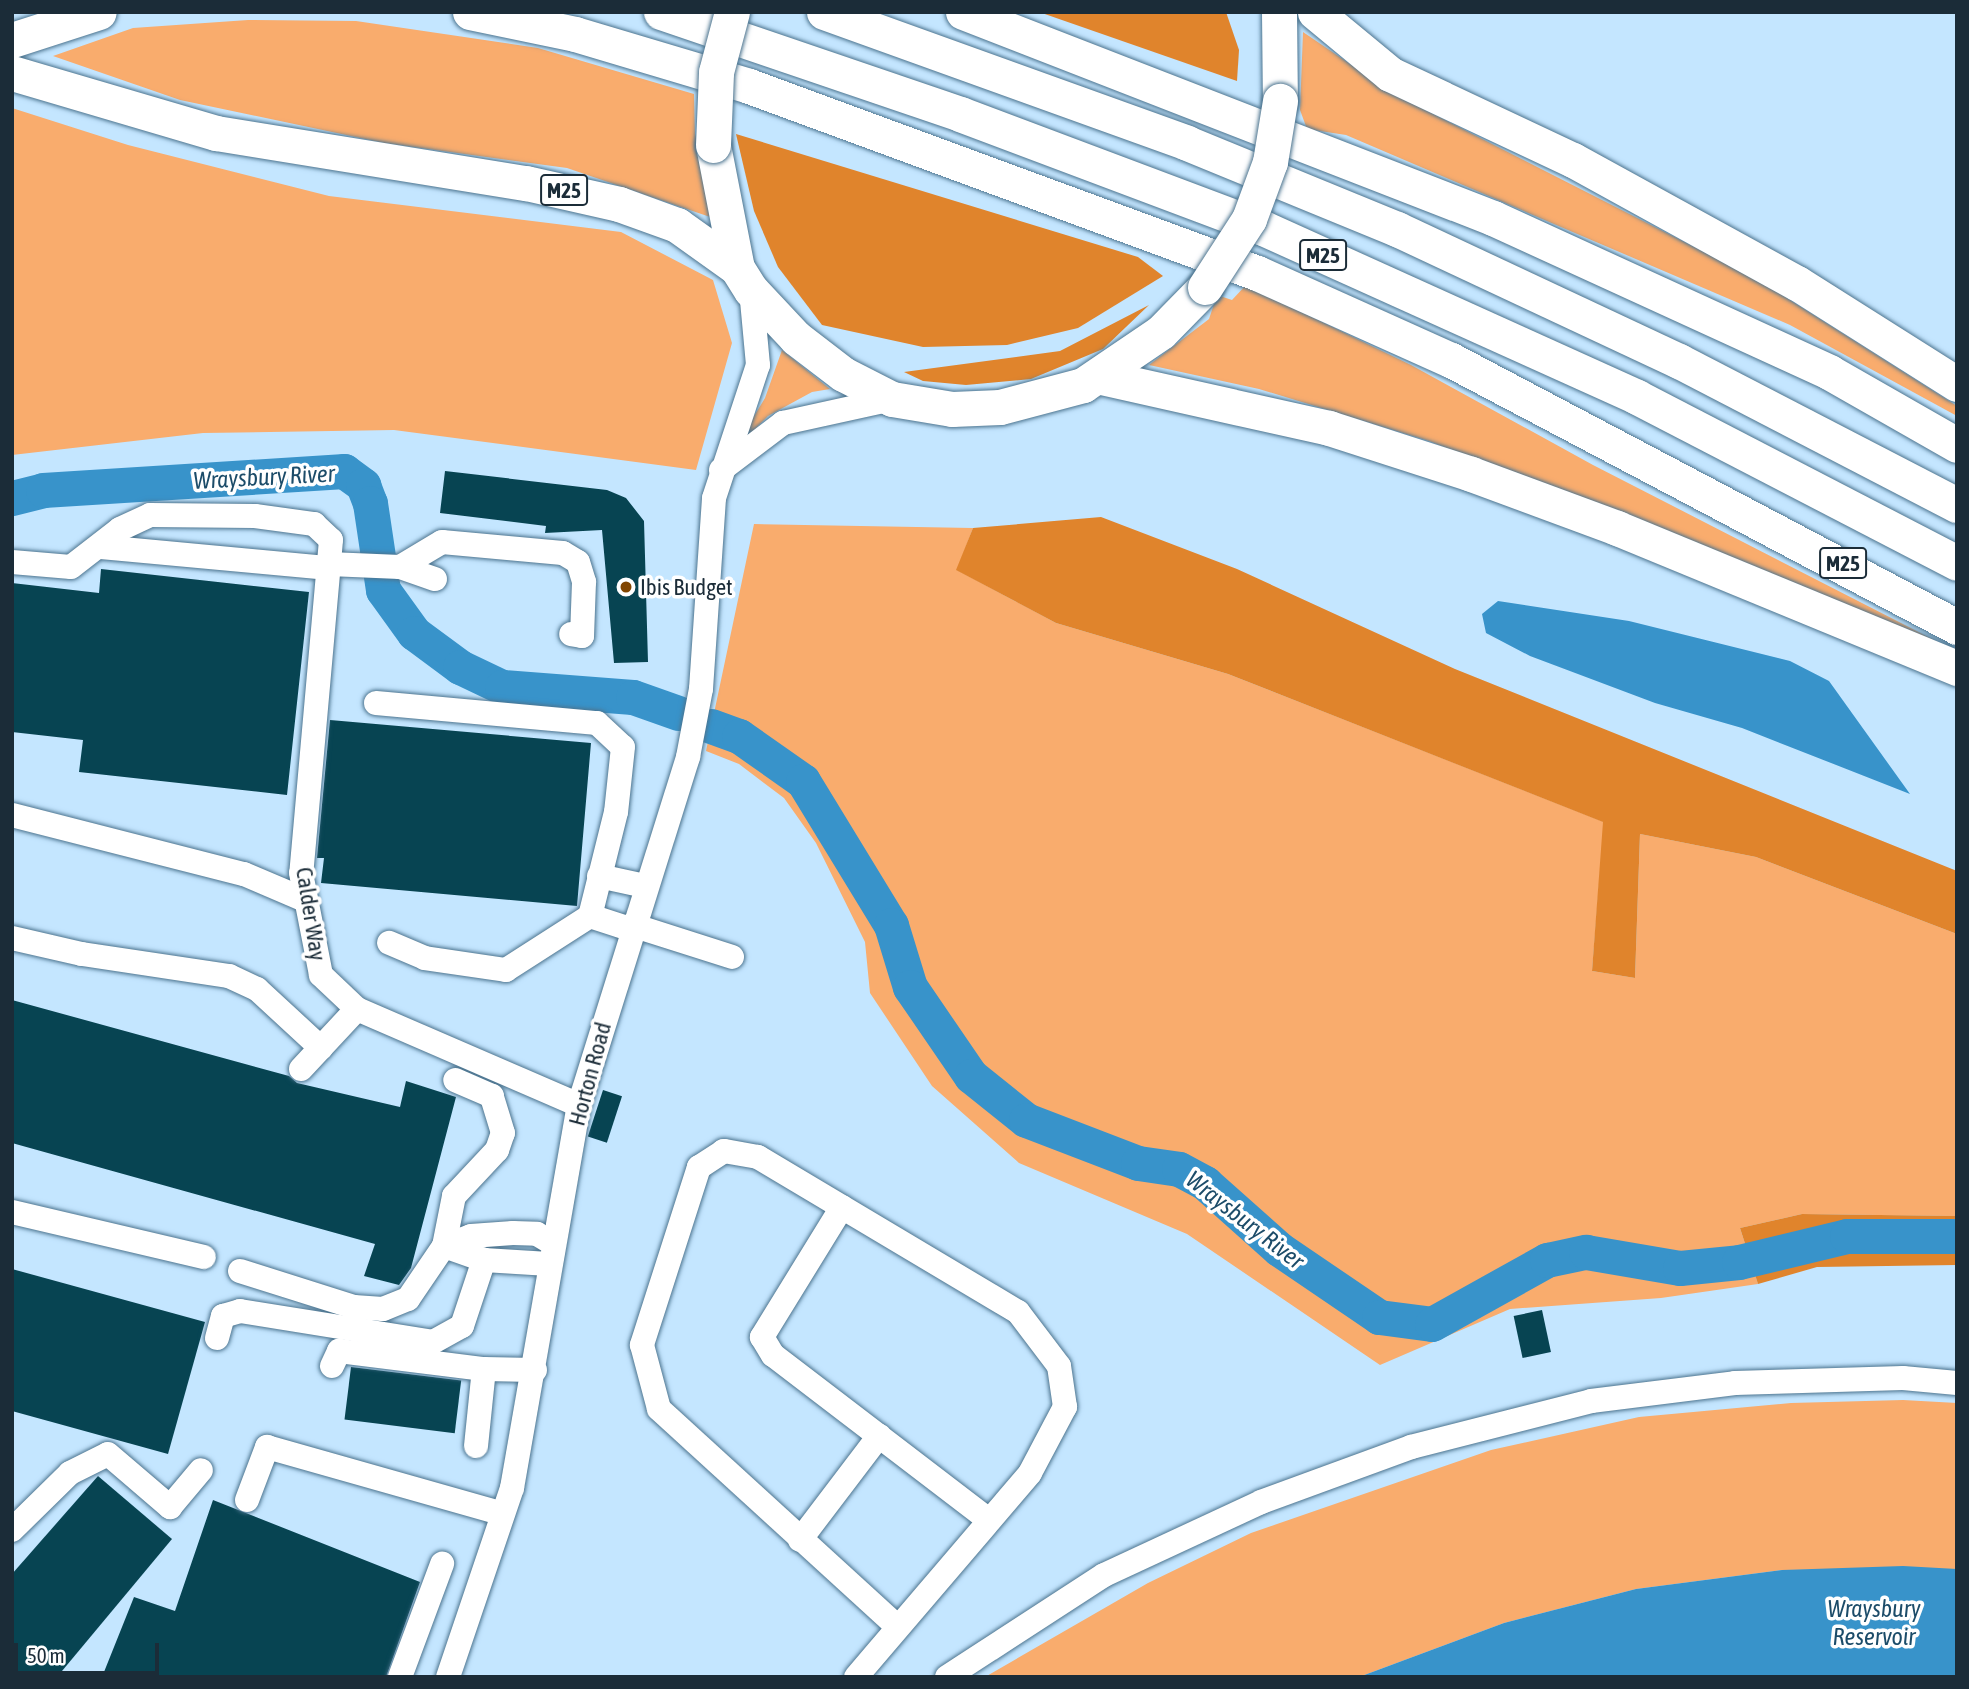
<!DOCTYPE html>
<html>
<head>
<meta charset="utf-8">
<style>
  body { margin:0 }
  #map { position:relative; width:1969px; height:1689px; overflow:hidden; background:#c4e6ff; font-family:"Asap Condensed",sans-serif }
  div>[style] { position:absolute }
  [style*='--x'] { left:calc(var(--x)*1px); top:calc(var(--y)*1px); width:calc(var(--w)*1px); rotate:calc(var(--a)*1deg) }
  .green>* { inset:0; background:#f9ac6d }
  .forest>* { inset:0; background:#e0842c }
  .water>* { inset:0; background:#3893ca }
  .river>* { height:35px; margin:-17.5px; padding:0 17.5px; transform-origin:17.5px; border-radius:17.5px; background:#3893ca }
  .building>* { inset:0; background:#074452; transform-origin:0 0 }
  .roads { filter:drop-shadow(0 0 2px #4c748f) drop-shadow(0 0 2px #4c748f) }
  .minor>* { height:24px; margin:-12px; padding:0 12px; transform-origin:12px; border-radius:12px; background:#fff }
  .highway>* { height:35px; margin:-17.5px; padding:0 17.5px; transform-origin:17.5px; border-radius:17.5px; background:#fff }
  .bridges { filter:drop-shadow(0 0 2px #4c748f) drop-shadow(0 0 2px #4c748f) }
  .highway-bridge>* { height:35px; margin:-17.5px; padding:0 17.5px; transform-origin:17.5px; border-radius:17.5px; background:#fff }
  .dots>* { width:19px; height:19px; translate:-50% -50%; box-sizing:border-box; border:4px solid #fff; border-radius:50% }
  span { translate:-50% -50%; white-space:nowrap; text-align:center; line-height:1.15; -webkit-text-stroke:7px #fff; paint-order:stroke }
  .shield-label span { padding:2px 5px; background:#fff; border:2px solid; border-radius:5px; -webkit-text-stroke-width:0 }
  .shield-label { font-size:21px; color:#1b2c38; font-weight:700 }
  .poi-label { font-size:23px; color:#1b2c38 }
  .left { translate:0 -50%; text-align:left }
  .street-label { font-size:23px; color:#1b2c38 }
  .water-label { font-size:24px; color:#1c4c69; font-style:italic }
  .frame { position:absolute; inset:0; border:14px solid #1b2c38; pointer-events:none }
  .scale { position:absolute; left:14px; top:1643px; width:145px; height:32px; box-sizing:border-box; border:4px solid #1b2c38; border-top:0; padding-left:9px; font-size:21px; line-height:24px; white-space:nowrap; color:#1b2c38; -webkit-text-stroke:5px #fff; paint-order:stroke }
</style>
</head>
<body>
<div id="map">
  <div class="green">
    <i style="clip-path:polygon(248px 20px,356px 21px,538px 48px,694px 94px,695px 134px,713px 218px,567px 168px,384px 143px,180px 100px,53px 56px,133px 28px)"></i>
    <i style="clip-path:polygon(1303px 32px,1394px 94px,1755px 278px,1957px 406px,1957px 416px,1790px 325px,1346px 135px,1307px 129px,1300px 110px)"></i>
    <i style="clip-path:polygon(12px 108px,128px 145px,329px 196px,621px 232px,713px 280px,732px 343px,696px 470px,394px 430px,203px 433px,12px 455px)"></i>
    <i style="clip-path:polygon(1246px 285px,1411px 365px,1593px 465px,1940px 643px,1429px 441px,1259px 389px,1149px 365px,1209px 319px,1217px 295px,1232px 300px)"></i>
    <i style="clip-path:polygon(782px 350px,830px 389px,812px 392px,768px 416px,732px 452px,765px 398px)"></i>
    <i style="clip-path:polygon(754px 524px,973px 528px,957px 570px,1056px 623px,1228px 674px,1604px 822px,1592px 971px,1635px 978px,1640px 834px,1756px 857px,1957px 934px,1957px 1216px,1802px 1214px,1740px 1228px,1758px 1284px,1661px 1298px,1510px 1309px,1380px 1365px,1187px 1234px,1019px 1163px,932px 1086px,870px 993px,865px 942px,816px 843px,784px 798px,739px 764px,706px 751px)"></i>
    <i style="clip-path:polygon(1903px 1400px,1957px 1403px,1957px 1569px,1782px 1570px,1636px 1589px,1504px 1623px,1359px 1677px,985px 1677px,1148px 1583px,1251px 1533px,1491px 1450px,1639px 1417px,1791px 1403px)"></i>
  </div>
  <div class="forest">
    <i style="clip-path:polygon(1039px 12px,1226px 12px,1239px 50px,1237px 81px)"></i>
    <i style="clip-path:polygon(736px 134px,1138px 257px,1163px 276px,1078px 328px,1007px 345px,923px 347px,822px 325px,778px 267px,754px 211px)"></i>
    <i style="clip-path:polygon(1149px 305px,1103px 349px,1031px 379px,966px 385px,923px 381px,904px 372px,1060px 351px)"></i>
    <i style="clip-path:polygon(1101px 517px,1237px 569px,1455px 669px,1957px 871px,1957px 934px,1756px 857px,1640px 834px,1635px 978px,1592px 971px,1603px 822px,1228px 674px,1056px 623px,956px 570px,973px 528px)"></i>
    <i style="clip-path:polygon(1802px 1214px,1957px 1216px,1957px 1265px,1817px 1267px,1758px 1284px,1740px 1228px)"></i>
  </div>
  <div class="water">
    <i style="clip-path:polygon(1498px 601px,1629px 621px,1790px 661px,1829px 681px,1910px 794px,1742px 728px,1655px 703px,1530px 656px,1486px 633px,1482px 614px)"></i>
    <i style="clip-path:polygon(1903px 1566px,1957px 1569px,1957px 1677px,1359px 1677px,1504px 1623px,1636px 1589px,1782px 1570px)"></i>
  </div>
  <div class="river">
    <i style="--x:12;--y:498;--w:32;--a:-14"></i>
    <i style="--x:43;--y:490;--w:302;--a:-3.6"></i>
    <i style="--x:344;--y:471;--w:24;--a:36"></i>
    <i style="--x:363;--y:485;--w:19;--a:69"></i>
    <i style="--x:370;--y:503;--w:88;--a:81.5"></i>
    <i style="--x:383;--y:590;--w:53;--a:54.2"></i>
    <i style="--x:414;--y:633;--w:57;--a:36.5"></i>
    <i style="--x:460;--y:667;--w:47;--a:25.5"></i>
    <i style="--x:502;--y:687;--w:131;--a:4.4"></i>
    <i style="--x:633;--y:697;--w:48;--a:19.6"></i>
    <i style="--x:711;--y:726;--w:30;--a:20"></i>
    <i style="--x:739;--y:736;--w:78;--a:35.1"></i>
    <i style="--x:803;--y:781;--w:169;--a:58.6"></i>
    <i style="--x:891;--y:925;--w:65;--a:73"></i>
    <i style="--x:910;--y:987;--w:108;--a:55.6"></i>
    <i style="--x:971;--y:1076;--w:70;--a:38.7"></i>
    <i style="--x:1026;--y:1120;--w:120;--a:21"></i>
    <i style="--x:1138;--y:1163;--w:41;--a:8.3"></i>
    <i style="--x:1179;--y:1169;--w:30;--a:28"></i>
    <i style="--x:1205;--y:1183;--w:99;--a:41.7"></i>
    <i style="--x:1279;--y:1249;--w:121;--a:34.2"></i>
    <i style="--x:1379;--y:1317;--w:53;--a:7.5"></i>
    <i style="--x:1432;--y:1324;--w:132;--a:-29.1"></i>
    <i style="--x:1547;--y:1260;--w:40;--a:-12"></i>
    <i style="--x:1586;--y:1252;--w:95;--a:9.7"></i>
    <i style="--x:1680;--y:1268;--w:59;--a:-5.8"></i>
    <i style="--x:1739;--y:1262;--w:111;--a:-13.5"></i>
    <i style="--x:1847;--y:1236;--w:110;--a:0"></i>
  </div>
  <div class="building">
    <i style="clip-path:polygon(445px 471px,607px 490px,626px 498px,644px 521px,648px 662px,614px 663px,602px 530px,545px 533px,546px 526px,440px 513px)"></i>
    <i style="clip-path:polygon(101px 569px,309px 592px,287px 795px,79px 772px,83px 740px,12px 732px,12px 583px,99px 593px)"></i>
    <i style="clip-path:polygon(330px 720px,591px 743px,577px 906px,321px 883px,324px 858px,317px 858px)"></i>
    <i style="clip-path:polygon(12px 1000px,289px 1076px,297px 1083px,400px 1107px,406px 1081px,456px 1097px,411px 1268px,399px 1285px,364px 1276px,375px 1244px,12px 1143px)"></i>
    <i style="left:603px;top:1090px;width:20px;height:49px;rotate:18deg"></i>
    <i style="clip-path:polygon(12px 1269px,205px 1322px,168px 1454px,12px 1411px)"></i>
    <i style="left:1542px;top:1310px;width:43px;height:29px;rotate:78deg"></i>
    <i style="left:351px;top:1367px;width:111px;height:53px;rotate:7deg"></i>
    <i style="clip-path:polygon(98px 1476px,172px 1539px,57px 1677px,12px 1677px,12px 1574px)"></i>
    <i style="clip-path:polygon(213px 1500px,420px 1582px,386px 1677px,102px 1677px,134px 1597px,175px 1611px)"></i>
  </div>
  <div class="roads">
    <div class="minor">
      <i style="--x:721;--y:470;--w:78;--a:-37.2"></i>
      <i style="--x:783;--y:423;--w:112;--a:-12.4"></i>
      <i style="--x:101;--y:547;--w:229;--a:5.3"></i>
      <i style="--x:12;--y:562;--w:59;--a:4.8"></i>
      <i style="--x:71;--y:567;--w:62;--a:-37.8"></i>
      <i style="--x:120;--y:529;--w:33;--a:-25"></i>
      <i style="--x:150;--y:515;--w:105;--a:0.5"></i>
      <i style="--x:255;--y:516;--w:60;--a:7.7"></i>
      <i style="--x:314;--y:524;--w:23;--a:43"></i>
      <i style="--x:331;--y:540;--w:334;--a:95.1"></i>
      <i style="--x:301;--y:873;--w:104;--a:78.9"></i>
      <i style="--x:321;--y:975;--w:50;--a:43.4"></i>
      <i style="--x:357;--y:1009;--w:242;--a:23.4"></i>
      <i style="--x:329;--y:564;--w:71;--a:2.4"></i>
      <i style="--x:400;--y:567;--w:37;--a:19"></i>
      <i style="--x:400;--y:567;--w:49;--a:-30.8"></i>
      <i style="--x:442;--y:542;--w:121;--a:5.2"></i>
      <i style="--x:563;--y:553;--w:17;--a:31"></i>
      <i style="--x:578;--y:562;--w:21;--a:73"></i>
      <i style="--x:584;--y:582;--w:54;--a:92.1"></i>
      <i style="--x:582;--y:636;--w:11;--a:-170"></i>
      <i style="--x:376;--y:703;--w:222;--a:5.2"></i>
      <i style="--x:597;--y:723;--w:35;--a:43"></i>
      <i style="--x:623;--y:747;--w:65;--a:96.1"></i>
      <i style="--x:616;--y:812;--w:107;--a:104"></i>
      <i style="--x:590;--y:916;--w:100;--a:147.3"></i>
      <i style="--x:506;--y:970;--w:82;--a:-171.6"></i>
      <i style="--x:425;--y:958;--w:39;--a:-157"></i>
      <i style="--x:12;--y:815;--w:239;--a:14.3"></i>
      <i style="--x:244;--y:874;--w:66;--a:23.1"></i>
      <i style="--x:599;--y:876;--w:47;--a:12.3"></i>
      <i style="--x:590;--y:916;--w:42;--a:18"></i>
      <i style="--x:632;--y:925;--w:105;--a:17.7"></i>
      <i style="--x:12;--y:938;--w:72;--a:12.9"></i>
      <i style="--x:82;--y:954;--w:149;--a:8.5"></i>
      <i style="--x:229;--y:976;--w:31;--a:25"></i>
      <i style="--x:257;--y:989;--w:87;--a:42.7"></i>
      <i style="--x:301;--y:1069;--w:82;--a:-47"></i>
      <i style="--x:842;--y:1207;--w:153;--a:121.6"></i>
      <i style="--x:762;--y:1337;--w:21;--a:59"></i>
      <i style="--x:773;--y:1355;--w:272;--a:37.4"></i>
      <i style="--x:12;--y:1212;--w:197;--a:13.2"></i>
      <i style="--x:444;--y:1246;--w:29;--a:-20"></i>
      <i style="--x:471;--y:1236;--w:42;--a:-4.1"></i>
      <i style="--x:513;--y:1233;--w:24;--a:2"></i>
      <i style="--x:537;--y:1234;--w:17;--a:31"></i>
      <i style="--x:444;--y:1246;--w:42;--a:19.3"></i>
      <i style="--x:484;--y:1260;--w:65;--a:3.5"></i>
      <i style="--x:240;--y:1271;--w:120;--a:17.5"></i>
      <i style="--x:354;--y:1307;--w:29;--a:4"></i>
      <i style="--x:383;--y:1309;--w:27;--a:-22"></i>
      <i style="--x:408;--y:1299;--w:64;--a:-55.8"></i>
      <i style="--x:444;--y:1246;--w:51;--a:-78.7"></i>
      <i style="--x:454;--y:1196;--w:63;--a:-46.9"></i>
      <i style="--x:497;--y:1150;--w:18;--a:-71"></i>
      <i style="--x:503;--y:1133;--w:39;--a:-107"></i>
      <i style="--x:492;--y:1096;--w:40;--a:-156.6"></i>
      <i style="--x:217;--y:1338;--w:23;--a:-75"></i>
      <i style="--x:223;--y:1316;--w:18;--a:-16"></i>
      <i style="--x:240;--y:1311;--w:195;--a:9.1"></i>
      <i style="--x:433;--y:1342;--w:33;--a:-29"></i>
      <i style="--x:462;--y:1326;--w:70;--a:-71.6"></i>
      <i style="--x:332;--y:1366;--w:17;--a:-65"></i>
      <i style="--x:339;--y:1351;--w:146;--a:7.1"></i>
      <i style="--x:484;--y:1369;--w:51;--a:1.1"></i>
      <i style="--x:476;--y:1446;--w:77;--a:-84.1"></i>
      <i style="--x:247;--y:1500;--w:57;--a:-69.3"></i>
      <i style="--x:267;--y:1447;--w:245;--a:15.8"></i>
      <i style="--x:12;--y:1530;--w:81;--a:-44.5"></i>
      <i style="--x:70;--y:1473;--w:42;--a:-26.6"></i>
      <i style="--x:108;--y:1454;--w:82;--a:40.5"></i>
      <i style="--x:170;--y:1507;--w:48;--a:-50"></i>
      <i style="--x:800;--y:1540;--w:131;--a:-52.8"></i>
      <i style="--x:400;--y:1677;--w:121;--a:-69.6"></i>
      <i style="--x:448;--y:1677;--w:200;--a:-71.3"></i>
      <i style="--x:512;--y:1488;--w:389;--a:-80.1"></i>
      <i style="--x:579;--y:1105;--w:365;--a:-72.6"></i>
      <i style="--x:688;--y:757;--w:69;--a:-79.2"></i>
      <i style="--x:701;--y:689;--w:191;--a:-86.1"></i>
      <i style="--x:714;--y:498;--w:140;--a:-71.7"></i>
      <i style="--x:758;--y:365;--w:75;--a:-95.3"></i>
      <i style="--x:856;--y:1677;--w:268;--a:-49.5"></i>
      <i style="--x:1030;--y:1473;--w:75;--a:-62.1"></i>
      <i style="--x:1065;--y:1407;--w:41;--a:-98.3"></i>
      <i style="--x:1059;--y:1366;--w:68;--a:-127.2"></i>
      <i style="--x:1018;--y:1312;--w:303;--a:-149.2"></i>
      <i style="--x:758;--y:1157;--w:35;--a:-170"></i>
      <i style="--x:724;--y:1151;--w:30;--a:147"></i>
      <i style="--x:699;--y:1167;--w:187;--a:107.8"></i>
      <i style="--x:642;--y:1345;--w:66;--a:75.1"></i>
      <i style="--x:659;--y:1409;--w:323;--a:42.4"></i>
      <i style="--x:947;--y:1677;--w:187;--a:-33"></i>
      <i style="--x:1104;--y:1575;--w:173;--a:-24.9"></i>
      <i style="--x:1261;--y:1502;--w:160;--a:-20.1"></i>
      <i style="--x:1411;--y:1447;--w:186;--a:-14.3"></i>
      <i style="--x:1591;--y:1401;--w:145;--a:-7.1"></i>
      <i style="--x:1735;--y:1383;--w:168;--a:-1.7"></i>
      <i style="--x:1903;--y:1378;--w:54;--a:5.3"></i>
    </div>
    <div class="highway">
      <i style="--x:470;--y:12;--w:107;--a:11.8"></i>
      <i style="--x:575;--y:34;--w:182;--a:16.6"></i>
      <i style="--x:749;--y:86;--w:541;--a:20.21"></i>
      <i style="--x:1257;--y:273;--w:213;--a:24.2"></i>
      <i style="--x:1451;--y:360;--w:572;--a:27.82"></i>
      <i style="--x:661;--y:12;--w:316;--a:18.8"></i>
      <i style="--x:960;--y:114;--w:324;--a:20.6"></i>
      <i style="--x:1263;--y:228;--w:410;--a:24.3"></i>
      <i style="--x:1637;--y:397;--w:360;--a:27.4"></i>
      <i style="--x:824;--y:12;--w:386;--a:19.8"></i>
      <i style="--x:1187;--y:143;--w:227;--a:22.3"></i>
      <i style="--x:1397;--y:229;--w:311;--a:25.1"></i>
      <i style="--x:1679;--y:361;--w:313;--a:27.4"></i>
      <i style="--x:963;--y:12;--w:569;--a:21.24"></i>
      <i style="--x:1493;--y:218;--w:370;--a:24.6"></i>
      <i style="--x:1829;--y:372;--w:147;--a:29.7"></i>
      <i style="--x:1279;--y:12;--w:89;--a:89.4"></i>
      <i style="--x:1315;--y:12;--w:97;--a:39.6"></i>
      <i style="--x:1390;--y:74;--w:202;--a:25.2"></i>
      <i style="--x:1573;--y:160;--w:256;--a:28.8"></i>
      <i style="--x:1797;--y:283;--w:189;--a:32.3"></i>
      <i style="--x:12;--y:40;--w:91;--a:-17.8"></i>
      <i style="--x:12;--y:73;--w:213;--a:16.4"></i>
      <i style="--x:216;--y:133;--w:314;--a:9.2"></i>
      <i style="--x:526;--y:183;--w:95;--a:12.7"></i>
      <i style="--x:619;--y:204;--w:62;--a:19.9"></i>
      <i style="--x:677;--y:225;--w:74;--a:35.6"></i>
      <i style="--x:713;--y:145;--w:125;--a:79"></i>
      <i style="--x:737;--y:268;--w:26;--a:58"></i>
      <i style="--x:751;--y:290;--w:66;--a:46.8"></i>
      <i style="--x:796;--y:338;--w:59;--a:37.5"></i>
      <i style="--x:843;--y:374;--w:55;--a:27"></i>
      <i style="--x:892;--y:399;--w:61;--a:9.5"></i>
      <i style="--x:952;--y:409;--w:48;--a:-2.4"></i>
      <i style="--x:1000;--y:407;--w:86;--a:-14.8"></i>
      <i style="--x:1083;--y:385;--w:94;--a:-34.2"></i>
      <i style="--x:1161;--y:332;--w:63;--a:-45.6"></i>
      <i style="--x:1101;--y:377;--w:234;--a:12.6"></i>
      <i style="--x:1329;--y:428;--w:149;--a:17.9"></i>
      <i style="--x:1471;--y:474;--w:156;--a:20.3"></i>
      <i style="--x:1617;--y:528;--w:368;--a:22.4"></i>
    </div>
  </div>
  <div class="bridges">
    <div class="highway-bridge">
      <i style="--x:713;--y:145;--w:73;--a:-87.6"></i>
      <i style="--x:716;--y:72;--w:62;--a:-75.1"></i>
      <i style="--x:1205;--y:287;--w:81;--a:-57.1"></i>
      <i style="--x:1249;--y:219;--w:61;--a:-69.8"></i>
      <i style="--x:1270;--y:162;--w:62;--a:-80.7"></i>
    </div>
  </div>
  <div class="dots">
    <i style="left:626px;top:587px;background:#814500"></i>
  </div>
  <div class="shield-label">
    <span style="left:564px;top:190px">M25</span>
    <span style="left:1323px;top:255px">M25</span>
    <span style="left:1843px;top:563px">M25</span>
  </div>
  <div class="poi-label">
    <span class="left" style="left:640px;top:587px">Ibis Budget</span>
  </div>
  <div class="street-label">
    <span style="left:311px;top:914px;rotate:81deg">Calder Way</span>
    <span style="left:590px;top:1074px;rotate:-75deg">Horton Road</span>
  </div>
  <div class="water-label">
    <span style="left:264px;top:477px;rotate:-3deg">Wraysbury River</span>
    <span style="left:1245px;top:1220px;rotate:38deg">Wraysbury River</span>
    <span style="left:1874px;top:1623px">Wraysbury<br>Reservoir</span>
  </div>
  <div class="frame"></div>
  <div class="scale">50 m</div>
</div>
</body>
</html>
